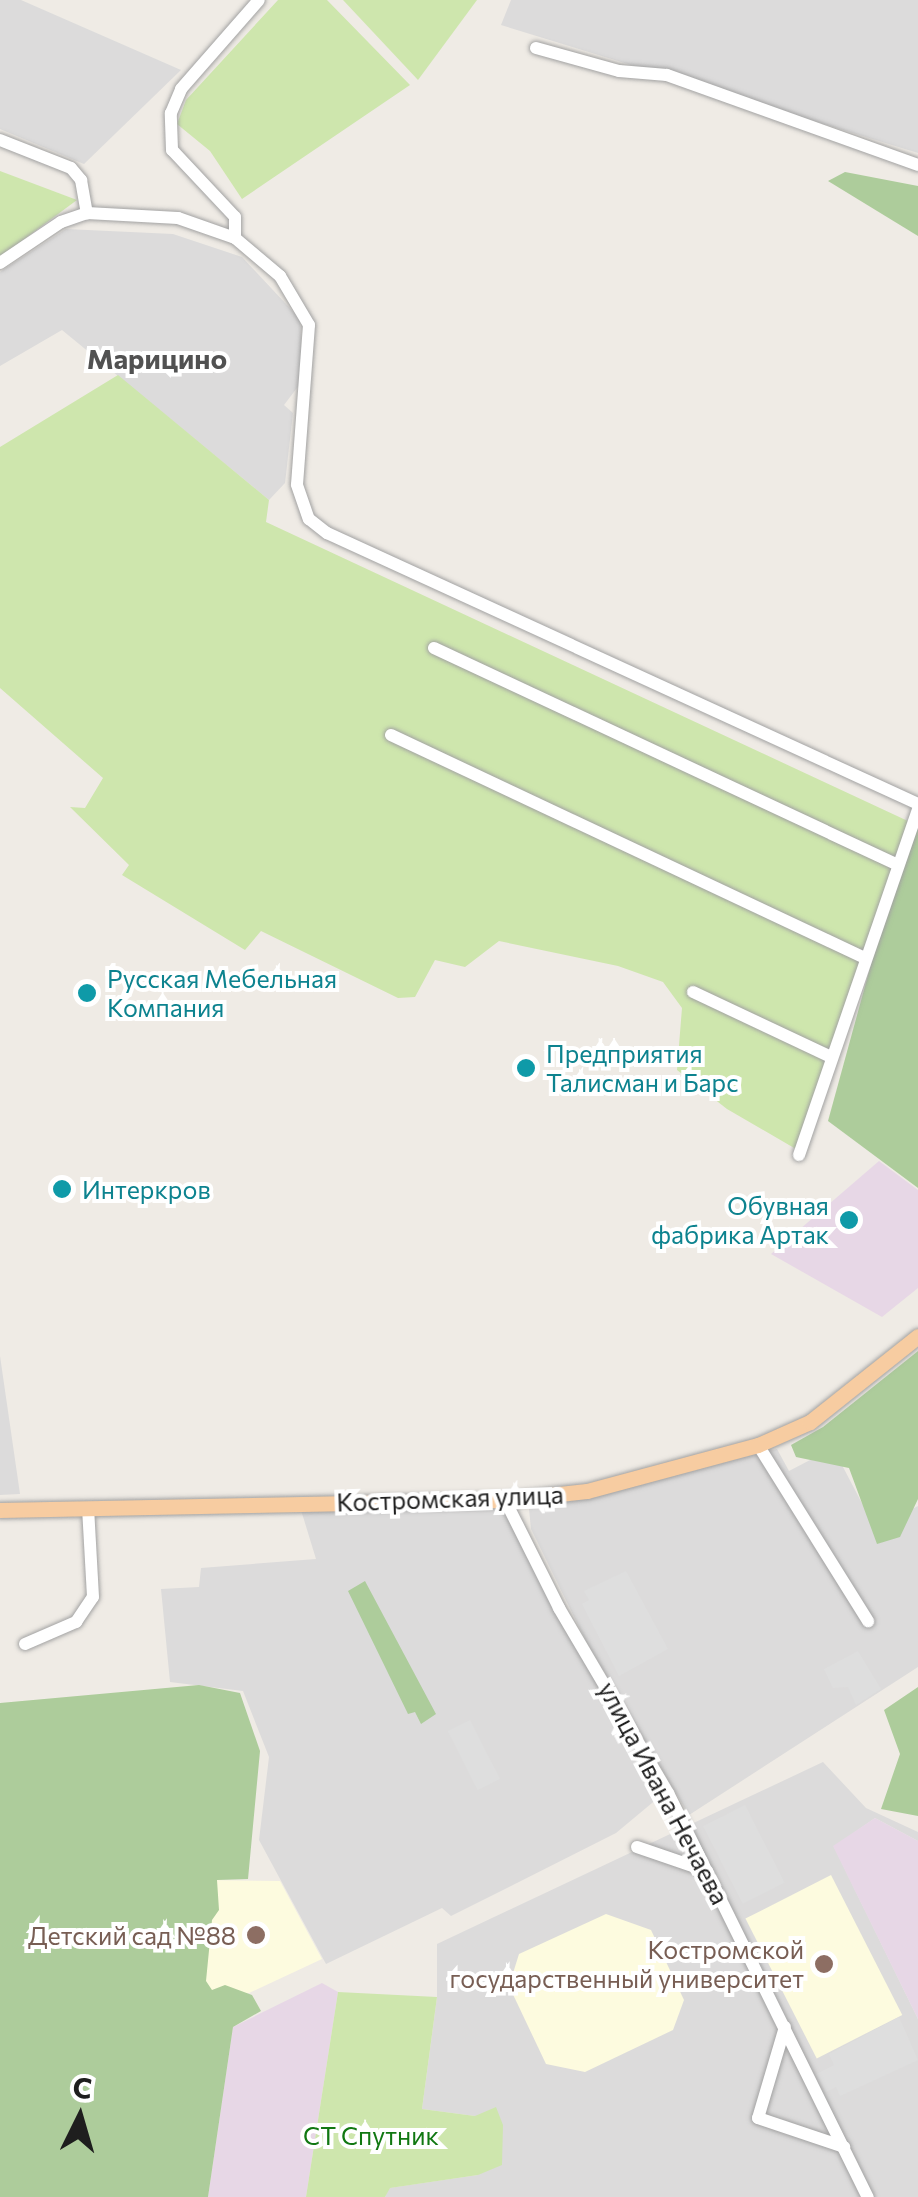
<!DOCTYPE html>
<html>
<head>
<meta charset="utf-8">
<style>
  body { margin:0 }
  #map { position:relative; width:918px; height:2197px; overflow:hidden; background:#efebe5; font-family:Commissioner,sans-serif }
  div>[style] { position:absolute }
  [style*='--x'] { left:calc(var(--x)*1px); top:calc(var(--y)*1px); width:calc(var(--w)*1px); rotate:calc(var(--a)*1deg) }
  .residential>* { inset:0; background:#dcdbdb }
  .industrial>* { inset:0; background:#e7d7e6 }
  .education>* { inset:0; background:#fdfbdf; transform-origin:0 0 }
  .grass>* { inset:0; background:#cee6ad }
  .forest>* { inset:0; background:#adcc9b }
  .parking>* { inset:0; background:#dedede; transform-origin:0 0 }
  .roads { filter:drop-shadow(0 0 2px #a2a2a2) drop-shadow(0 0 2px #a2a2a2) }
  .minor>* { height:12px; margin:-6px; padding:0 6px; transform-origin:6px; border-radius:6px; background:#fff }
  .major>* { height:15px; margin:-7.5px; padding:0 7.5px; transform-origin:7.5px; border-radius:7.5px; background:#f7cca1 }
  .dots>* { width:28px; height:28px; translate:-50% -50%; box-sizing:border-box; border:5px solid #fff; border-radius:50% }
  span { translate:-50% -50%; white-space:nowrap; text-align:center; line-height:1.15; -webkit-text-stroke:8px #fff; paint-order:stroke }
  .culture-label { font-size:25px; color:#0d838f }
  .left { translate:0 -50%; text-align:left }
  .right { translate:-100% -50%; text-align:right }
  .street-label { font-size:25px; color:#1e1e1e }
  .education-label { font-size:25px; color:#785e54 }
  .park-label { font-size:25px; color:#117812 }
  .neighbourhood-label { font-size:28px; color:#515151; font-weight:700 }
  .north { position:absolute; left:30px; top:2067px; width:100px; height:100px; -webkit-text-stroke:8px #fff; paint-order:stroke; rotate:5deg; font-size:28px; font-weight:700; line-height:40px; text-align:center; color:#1e1e1e }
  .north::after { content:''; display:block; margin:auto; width:35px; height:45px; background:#1e1e1e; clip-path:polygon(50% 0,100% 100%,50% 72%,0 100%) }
</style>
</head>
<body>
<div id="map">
  <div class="residential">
    <i style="clip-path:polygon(0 0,21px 0,181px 70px,84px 164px,0 129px)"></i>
    <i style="clip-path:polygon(511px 0,918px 0,918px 153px,501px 25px)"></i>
    <i style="clip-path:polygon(66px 229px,173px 234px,242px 257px,300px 319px,303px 380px,284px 405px,293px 413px,285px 483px,269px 500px,62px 330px,0 366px,0 272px)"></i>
    <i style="clip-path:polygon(0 1356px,20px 1494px,0 1495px)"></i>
    <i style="clip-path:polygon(833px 1448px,875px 1528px,918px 1506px,918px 1667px,689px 1815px,586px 1641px,531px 1529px,529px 1509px,777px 1449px,789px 1471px)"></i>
    <i style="clip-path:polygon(503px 1507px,563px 1627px,664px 1793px,616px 1833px,483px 1900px,451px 1916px,442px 1908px,326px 1964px,259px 1840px,269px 1757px,243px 1691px,170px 1682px,161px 1589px,199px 1587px,201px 1568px,316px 1559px,301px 1510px)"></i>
    <i style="clip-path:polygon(823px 1762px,866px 1808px,918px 1832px,918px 1841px,875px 1818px,834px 1847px,918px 2019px,918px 2197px,385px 2197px,389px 2188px,478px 2175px,475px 2116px,422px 2109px,437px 1997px,437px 1944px)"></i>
  </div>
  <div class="industrial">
    <i style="clip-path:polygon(879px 1161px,918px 1190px,918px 1288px,882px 1317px,771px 1254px)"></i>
    <i style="clip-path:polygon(875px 1818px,918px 1841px,918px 2019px,833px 1846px)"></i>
    <i style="clip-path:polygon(322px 1983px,338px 1992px,306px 2197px,208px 2197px,233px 2027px)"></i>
  </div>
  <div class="education">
    <i style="left:831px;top:1875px;width:157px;height:96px;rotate:63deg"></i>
    <i style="clip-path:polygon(204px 1880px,280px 1881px,322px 1959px,249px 1993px,206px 1997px)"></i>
    <i style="clip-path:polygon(606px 1914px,651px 1930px,684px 2000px,673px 2030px,585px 2072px,546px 2064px,509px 1986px,519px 1954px)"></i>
  </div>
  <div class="grass">
    <i style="clip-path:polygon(278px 0,327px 0,410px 85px,242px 199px,210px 151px,177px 124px,186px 100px)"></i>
    <i style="clip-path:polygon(343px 0,477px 0,418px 80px)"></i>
    <i style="clip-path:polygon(0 171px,77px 200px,0 257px)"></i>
    <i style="clip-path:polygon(118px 375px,269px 500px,266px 522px,910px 822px,801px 1152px,727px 1109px,677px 1070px,682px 1008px,663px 982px,618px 966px,499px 941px,465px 967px,435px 960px,415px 997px,398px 998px,261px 931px,245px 950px,122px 875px,129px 865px,70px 807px,85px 808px,103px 778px,0 688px,0 447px)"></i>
    <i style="clip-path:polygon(338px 1992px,437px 1997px,422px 2109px,475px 2116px,496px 2107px,503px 2125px,502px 2165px,478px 2175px,390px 2188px,385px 2197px,306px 2197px)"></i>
  </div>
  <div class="forest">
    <i style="clip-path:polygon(845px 172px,918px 186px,918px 236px,828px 181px)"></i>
    <i style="clip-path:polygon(910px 822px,918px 825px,918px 1188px,828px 1121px)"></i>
    <i style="clip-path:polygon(918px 1351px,918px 1499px,900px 1537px,877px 1544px,849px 1468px,796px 1457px,791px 1445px,823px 1427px)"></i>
    <i style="clip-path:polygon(365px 1581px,436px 1714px,421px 1724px,415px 1712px,408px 1714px,348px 1591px)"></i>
    <i style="clip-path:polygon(199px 1685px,240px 1693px,260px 1751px,248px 1879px,217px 1880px,219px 1910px,212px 1920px,206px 1981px,212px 1990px,225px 1985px,252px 1995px,261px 2011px,233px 2027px,208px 2197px,0 2197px,0 1703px)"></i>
    <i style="clip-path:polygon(918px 1687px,918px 1816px,881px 1809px,900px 1754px,884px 1710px)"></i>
  </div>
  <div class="parking">
    <i style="clip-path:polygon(626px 1571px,668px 1649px,619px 1676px,582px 1604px,589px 1600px,584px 1591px)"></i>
    <i style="clip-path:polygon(858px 1651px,881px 1689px,856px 1705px,848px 1687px,833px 1688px,824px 1669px)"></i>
    <i style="left:470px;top:1720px;width:66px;height:25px;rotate:63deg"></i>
    <i style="left:745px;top:1805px;width:87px;height:47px;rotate:63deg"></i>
    <i style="clip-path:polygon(899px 2017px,918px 2060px,840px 2096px,836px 2087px,826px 2092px,816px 2074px,834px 2065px,829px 2054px)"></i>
  </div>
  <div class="roads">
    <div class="minor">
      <i style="--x:536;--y:48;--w:86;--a:15.5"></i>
      <i style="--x:619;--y:71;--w:48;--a:4.8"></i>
      <i style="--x:667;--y:75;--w:267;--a:19.7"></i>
      <i style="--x:0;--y:140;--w:76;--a:21.5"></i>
      <i style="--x:71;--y:168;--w:16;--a:50"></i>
      <i style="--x:81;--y:180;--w:34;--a:80"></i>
      <i style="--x:235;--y:238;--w:21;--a:-90"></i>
      <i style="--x:235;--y:217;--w:92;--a:-133.2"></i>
      <i style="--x:172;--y:150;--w:37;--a:-92"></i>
      <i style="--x:171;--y:113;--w:26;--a:-67"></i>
      <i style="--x:181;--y:89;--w:118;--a:-48.8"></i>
      <i style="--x:0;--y:263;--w:73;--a:-33.9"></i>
      <i style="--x:61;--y:222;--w:28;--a:-19"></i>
      <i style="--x:87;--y:213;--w:91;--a:3.1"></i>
      <i style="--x:178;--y:218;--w:60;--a:19.3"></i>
      <i style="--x:235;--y:238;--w:59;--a:40.2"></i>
      <i style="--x:280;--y:276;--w:57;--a:59.4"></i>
      <i style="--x:309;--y:325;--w:160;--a:94.3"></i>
      <i style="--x:297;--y:485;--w:36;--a:71"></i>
      <i style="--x:309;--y:519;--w:23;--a:38"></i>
      <i style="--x:327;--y:533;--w:650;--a:24.63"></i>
      <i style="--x:434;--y:648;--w:512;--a:25.06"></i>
      <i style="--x:391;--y:735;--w:524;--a:25.2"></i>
      <i style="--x:693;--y:992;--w:153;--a:25.2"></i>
      <i style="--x:799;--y:1155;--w:365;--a:-71"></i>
      <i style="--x:758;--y:1445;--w:208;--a:58"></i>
      <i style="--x:505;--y:1500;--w:121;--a:63.4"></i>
      <i style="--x:559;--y:1608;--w:215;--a:59.5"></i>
      <i style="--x:668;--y:1793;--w:451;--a:63.7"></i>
      <i style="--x:25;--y:1644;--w:56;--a:-23.3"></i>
      <i style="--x:76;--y:1622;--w:30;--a:-56"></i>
      <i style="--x:93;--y:1597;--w:89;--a:-93.2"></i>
      <i style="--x:637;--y:1847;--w:74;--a:18.9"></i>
      <i style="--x:785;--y:2027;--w:95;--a:106.5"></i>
      <i style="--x:758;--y:2118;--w:91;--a:18.6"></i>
    </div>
    <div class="major">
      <i style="--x:0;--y:1510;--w:505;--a:-1.13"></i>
      <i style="--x:505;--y:1500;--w:82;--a:-6.3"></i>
      <i style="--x:587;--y:1491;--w:177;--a:-15.1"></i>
      <i style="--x:758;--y:1445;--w:57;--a:-23.9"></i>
      <i style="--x:810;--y:1422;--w:138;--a:-38.5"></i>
    </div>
  </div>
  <div class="dots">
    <i style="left:87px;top:993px;background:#0f9aa8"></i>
    <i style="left:526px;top:1068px;background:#0f9aa8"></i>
    <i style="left:62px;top:1189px;background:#0f9aa8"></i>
    <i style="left:849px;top:1220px;background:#0f9aa8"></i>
    <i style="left:256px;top:1935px;background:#8d6e63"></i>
    <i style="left:824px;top:1964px;background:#8d6e63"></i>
  </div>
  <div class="culture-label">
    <span class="left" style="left:107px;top:993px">Русская Мебельная<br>Компания</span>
    <span class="left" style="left:546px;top:1068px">Предприятия<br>Талисман и Барс</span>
    <span class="left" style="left:82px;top:1189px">Интеркров</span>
    <span class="right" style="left:829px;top:1220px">Обувная<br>фабрика Артак</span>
  </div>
  <div class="street-label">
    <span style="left:450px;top:1498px;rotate:-2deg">Костромская улица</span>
    <span style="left:664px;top:1793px;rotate:62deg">улица Ивана Нечаева</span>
  </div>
  <div class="education-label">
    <span class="right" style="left:236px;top:1935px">Детский сад №88</span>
    <span class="right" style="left:804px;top:1964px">Костромской<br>государственный университет</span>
  </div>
  <div class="park-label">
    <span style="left:371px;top:2135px">СТ Спутник</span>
  </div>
  <div class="neighbourhood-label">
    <span style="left:157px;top:358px">Марицино</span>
  </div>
  <div class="north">С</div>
</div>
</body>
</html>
